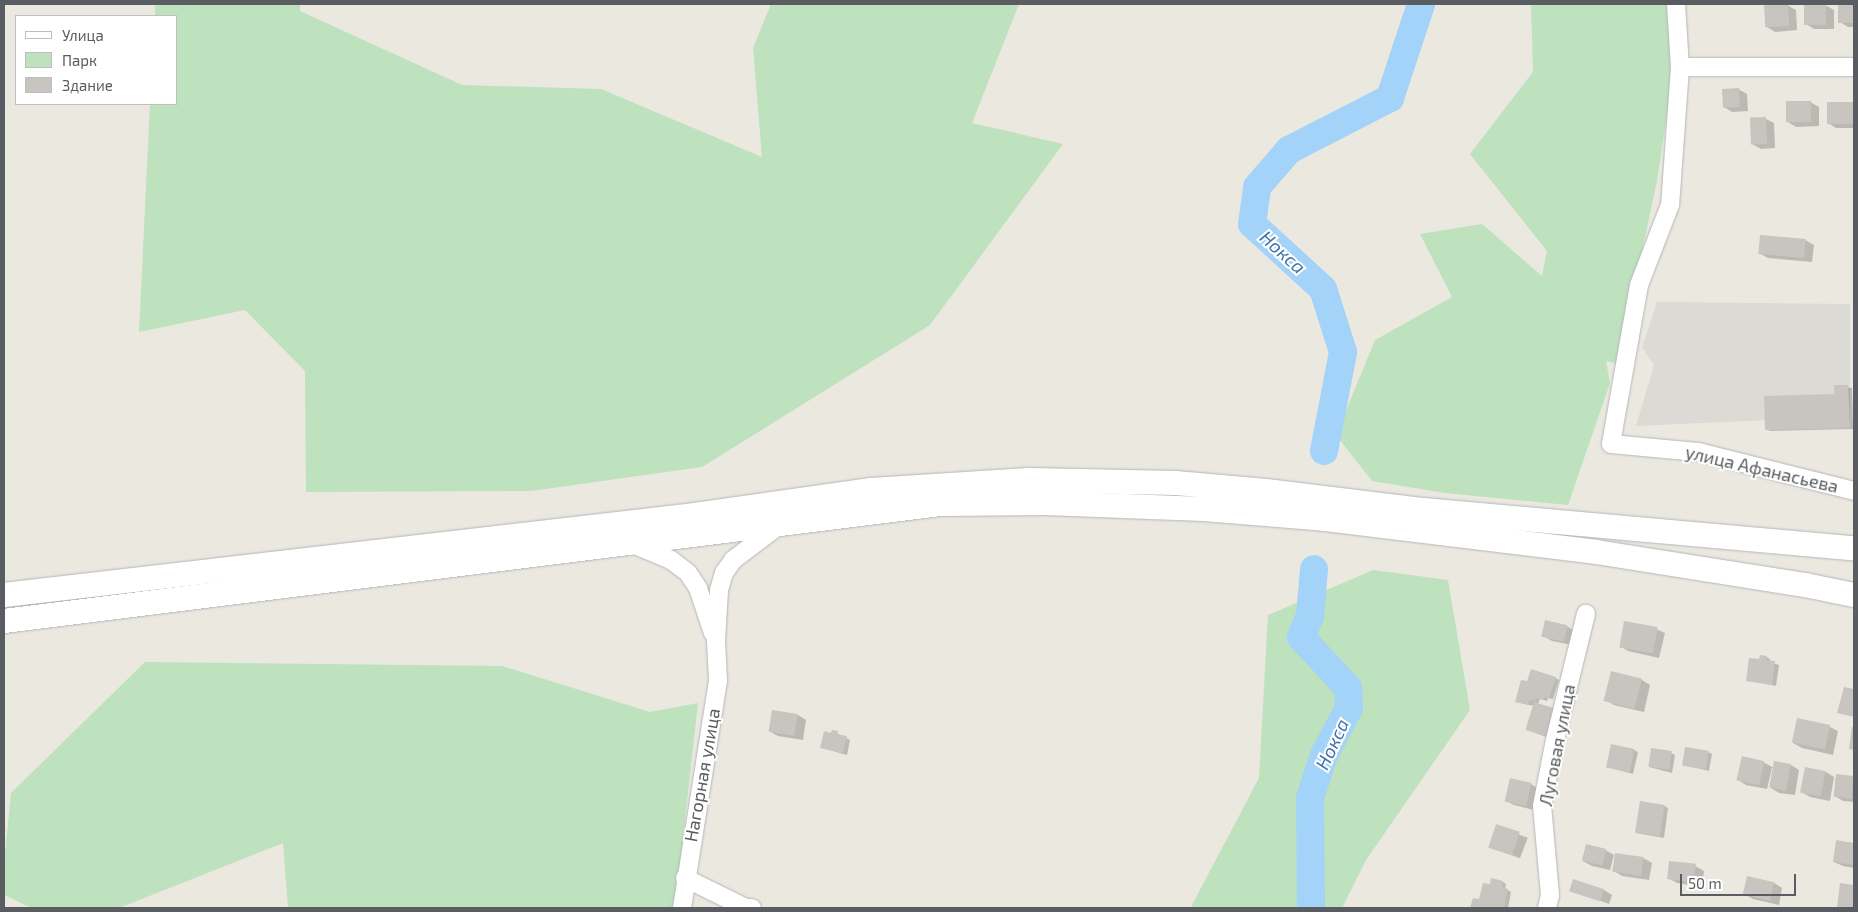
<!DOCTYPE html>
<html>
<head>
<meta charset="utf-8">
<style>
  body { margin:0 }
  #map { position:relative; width:1858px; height:912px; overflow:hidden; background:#ebe8e0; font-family:"Exo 2",sans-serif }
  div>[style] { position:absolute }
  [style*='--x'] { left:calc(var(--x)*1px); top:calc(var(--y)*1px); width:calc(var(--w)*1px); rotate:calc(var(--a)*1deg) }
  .industrial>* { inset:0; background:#dcdad5 }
  .green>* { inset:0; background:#bee1be }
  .shadow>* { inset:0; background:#0003; transform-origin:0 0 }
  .river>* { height:28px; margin:-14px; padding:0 14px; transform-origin:14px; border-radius:14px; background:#a3d3f8 }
  .building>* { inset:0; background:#c8c5c0; transform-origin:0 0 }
  .roads { filter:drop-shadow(0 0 1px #b3b6ba) drop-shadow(0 0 1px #b3b6ba) }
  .minor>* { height:18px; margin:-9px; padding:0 9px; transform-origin:9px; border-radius:9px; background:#fff }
  .secondary>* { height:24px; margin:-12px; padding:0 12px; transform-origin:12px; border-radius:12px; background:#fff }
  span { translate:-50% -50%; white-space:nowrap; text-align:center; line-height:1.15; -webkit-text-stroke:4px #fff; paint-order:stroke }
  .street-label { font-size:18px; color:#595c60 }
  .water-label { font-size:19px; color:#4375a7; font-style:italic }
  .frame { position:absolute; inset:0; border:5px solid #595c60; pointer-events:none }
  .legend { position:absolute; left:15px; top:15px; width:162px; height:90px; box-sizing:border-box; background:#fff; border:1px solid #bdbebf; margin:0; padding:6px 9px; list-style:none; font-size:15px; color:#595c60 }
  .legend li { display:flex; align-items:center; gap:10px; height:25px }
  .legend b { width:25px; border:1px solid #bdbebf }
  .scale { position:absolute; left:1680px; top:874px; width:116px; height:22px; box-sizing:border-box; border:2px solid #595c60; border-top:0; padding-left:6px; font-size:15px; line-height:18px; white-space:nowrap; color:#595c60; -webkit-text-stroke:4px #fff; paint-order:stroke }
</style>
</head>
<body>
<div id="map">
  <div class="industrial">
    <i style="clip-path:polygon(1657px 302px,1850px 304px,1850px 421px,1770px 420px,1636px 426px,1654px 365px,1642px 347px)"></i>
  </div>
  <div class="green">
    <i style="clip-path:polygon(155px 4px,300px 4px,300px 11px,462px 85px,601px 89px,762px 157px,753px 48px,771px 4px,1019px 4px,972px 123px,1063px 144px,930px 325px,702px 467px,531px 491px,306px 492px,305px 371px,245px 310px,139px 332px,150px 104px,176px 104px,176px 16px,155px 16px)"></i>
    <i style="clip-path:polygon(1531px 4px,1667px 4px,1674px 68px,1657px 181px,1618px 364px,1606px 361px,1610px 383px,1568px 505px,1445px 493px,1372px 481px,1336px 435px,1375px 340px,1452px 297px,1420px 234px,1482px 224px,1542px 276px,1547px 251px,1470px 154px,1533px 72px)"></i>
    <i style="clip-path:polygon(1373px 570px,1448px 580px,1470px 710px,1366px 860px,1342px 908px,1193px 908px,1192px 905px,1259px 778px,1268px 615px)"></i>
    <i style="clip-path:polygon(145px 662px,502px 666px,650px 712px,698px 703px,675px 908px,288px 908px,283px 843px,119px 908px,32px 908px,4px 895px,4px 865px,11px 793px)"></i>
  </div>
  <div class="shadow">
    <i style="clip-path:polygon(1840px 4px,1854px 4px,1854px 27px,1848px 27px,1840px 22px)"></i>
    <i style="clip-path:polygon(1787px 5px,1796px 10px,1797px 30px,1775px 32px,1767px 27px)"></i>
    <i style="clip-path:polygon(1825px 5px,1834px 10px,1834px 29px,1814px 29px,1806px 24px)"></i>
    <i style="clip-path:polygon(1738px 89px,1747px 94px,1748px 111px,1732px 112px,1724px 107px)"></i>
    <i style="clip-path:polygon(1810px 102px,1819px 107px,1819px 126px,1796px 127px,1788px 122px)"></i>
    <i style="clip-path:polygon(1852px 104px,1854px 105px,1854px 128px,1836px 128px,1828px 123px)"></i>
    <i style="clip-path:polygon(1766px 119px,1774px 123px,1775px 148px,1761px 149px,1752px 144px)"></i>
    <i style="clip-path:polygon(1805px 240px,1814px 245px,1812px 262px,1768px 258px,1759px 253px)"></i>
    <i style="clip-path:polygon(1835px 386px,1852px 388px,1853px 429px,1770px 431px,1766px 429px,1836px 395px)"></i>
    <i style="clip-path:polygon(1566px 626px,1575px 631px,1572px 645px,1552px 641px,1543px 636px)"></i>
    <i style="clip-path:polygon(1656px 629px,1665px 633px,1659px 658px,1628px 651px,1620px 646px)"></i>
    <i style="clip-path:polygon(1766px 657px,1770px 659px,1770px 662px,1779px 665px,1776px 686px,1747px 680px,1760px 660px)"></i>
    <i style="clip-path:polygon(1612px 673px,1642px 680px,1650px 685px,1644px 712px,1614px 705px,1606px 700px)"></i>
    <i style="clip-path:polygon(1555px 678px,1559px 680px,1553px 699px,1548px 698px,1547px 701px,1540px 699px,1538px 704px,1554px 709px,1555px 740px,1527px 730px,1534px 706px,1516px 702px,1528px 683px)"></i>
    <i style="clip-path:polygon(798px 715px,806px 720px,803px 740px,778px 736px,769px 731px)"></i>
    <i style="clip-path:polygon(1798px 720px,1830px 727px,1838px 731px,1833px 755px,1802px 748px,1793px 743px)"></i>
    <i style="clip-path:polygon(832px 731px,850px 740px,847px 755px,822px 748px)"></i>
    <i style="clip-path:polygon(1634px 750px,1638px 752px,1633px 774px,1607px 767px)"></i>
    <i style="clip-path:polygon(1708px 752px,1712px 754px,1709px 771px,1684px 765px)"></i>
    <i style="clip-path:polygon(1671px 753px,1675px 755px,1672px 773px,1649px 767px)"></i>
    <i style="clip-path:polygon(1763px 762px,1774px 768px,1791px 765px,1799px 770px,1795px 795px,1779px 793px,1771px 788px,1774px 768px,1772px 768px,1767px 789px,1746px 785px,1738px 780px)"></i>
    <i style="clip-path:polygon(1806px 768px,1826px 772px,1834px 777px,1830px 801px,1810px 797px,1802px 792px)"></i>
    <i style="clip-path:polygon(1837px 776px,1854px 777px,1854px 802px,1843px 801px,1835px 796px)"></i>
    <i style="clip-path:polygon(1511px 779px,1531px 784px,1539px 789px,1534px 810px,1514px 805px,1506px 801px)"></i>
    <i style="clip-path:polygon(1664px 806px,1668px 808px,1664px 838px,1636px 833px)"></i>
    <i style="left:1497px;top:826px;width:33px;height:22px;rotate:21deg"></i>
    <i style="clip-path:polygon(1837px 842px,1854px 844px,1854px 868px,1843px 866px,1834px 862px)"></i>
    <i style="clip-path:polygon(1605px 850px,1614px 855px,1610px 870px,1592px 866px,1583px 861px)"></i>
    <i style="clip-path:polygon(1643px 858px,1652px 863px,1649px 880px,1622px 876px,1614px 871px)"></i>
    <i style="clip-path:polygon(1695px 866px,1704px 871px,1702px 887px,1677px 883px,1668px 878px)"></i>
    <i style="clip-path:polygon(1748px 878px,1774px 883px,1782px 888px,1779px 905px,1753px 899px,1744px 894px)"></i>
    <i style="clip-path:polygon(1503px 882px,1506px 884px,1505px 889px,1511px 892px,1508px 908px,1472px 908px,1474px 899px,1480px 901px,1491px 886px)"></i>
    <i style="clip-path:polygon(1571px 890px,1604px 890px,1612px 895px,1609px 904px)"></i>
  </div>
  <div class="river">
    <i style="--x:1324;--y:451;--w:101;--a:-79.1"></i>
    <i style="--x:1343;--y:352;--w:66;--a:-107.6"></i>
    <i style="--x:1323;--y:289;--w:96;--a:-137.5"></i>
    <i style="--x:1252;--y:224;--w:37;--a:-82"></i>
    <i style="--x:1257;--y:187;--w:49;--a:-49.1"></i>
    <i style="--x:1289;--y:150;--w:114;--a:-27.2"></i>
    <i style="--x:1390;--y:98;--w:99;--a:-71.7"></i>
    <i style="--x:1311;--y:908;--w:110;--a:-90.5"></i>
    <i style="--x:1310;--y:798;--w:45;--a:-72"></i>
    <i style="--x:1324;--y:755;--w:53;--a:-62"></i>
    <i style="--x:1349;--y:708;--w:20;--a:-93"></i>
    <i style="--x:1348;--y:688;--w:69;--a:-132.7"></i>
    <i style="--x:1301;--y:637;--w:23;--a:-67"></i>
    <i style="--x:1310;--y:616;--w:47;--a:-85.1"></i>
  </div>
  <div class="building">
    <i style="left:1788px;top:4px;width:22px;height:24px;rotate:87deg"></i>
    <i style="left:1804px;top:4px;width:22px;height:21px"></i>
    <i style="left:1838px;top:4px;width:16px;height:19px"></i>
    <i style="left:1739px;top:88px;width:19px;height:17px;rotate:87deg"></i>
    <i style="left:1811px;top:101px;width:21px;height:25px;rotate:90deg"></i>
    <i style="left:1827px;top:102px;width:26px;height:22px"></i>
    <i style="left:1766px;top:117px;width:27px;height:16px;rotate:88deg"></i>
    <i style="left:1760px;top:235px;width:46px;height:19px;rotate:5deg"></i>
    <i style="clip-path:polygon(1834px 385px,1848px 385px,1850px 428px,1765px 430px,1764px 396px,1834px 394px)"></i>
    <i style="left:1545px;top:620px;width:23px;height:17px;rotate:13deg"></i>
    <i style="left:1624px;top:621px;width:34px;height:27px;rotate:10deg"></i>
    <i style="clip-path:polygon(1760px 655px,1767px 656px,1766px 660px,1775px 661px,1772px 685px,1746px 681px,1749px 658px,1759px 659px)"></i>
    <i style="clip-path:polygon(1531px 669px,1556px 677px,1549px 698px,1545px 697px,1543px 700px,1536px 698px,1535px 701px,1529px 700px,1528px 705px,1515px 702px,1521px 680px,1527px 681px)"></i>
    <i style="left:1611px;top:671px;width:32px;height:31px;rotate:14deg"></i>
    <i style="clip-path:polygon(1844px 687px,1854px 689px,1854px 717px,1837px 713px)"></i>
    <i style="left:1534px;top:702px;width:21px;height:29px;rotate:17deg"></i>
    <i style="left:772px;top:710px;width:26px;height:22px;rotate:9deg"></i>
    <i style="left:1797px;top:718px;width:34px;height:25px;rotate:12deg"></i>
    <i style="clip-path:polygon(1852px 727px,1854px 727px,1854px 750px,1849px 749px)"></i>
    <i style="clip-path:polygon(832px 730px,838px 731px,837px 734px,847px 736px,843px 753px,820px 748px,824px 731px,831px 733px)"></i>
    <i style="left:1611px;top:744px;width:24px;height:24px;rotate:12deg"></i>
    <i style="left:1685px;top:747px;width:24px;height:19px;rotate:9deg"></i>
    <i style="left:1651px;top:748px;width:21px;height:19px;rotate:8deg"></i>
    <i style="left:1742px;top:756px;width:23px;height:25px;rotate:13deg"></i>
    <i style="left:1774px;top:761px;width:17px;height:27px;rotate:10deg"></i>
    <i style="left:1805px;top:767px;width:21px;height:26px;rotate:11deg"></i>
    <i style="left:1836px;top:774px;width:18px;height:23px;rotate:6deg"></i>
    <i style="left:1510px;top:778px;width:22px;height:24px;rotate:13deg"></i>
    <i style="left:1640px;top:801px;width:25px;height:32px;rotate:9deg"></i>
    <i style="left:1496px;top:824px;width:25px;height:25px;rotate:18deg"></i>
    <i style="clip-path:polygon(1836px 840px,1854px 843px,1854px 865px,1833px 862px)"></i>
    <i style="left:1586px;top:844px;width:21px;height:17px;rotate:14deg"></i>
    <i style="left:1615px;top:853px;width:29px;height:19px;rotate:8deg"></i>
    <i style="left:1669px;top:861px;width:27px;height:18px;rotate:6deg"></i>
    <i style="left:1747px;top:876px;width:28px;height:19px;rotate:13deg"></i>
    <i style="clip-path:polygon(1491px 878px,1503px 881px,1502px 887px,1508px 889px,1504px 908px,1470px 908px,1473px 898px,1479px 899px,1483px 883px,1490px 884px)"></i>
    <i style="left:1573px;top:879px;width:33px;height:13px;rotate:18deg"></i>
    <i style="clip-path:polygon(1840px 883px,1854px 885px,1854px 908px,1837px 908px)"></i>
  </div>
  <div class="roads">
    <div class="minor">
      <i style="--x:1676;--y:4;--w:63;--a:86.4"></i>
      <i style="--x:1680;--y:67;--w:138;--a:94.1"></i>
      <i style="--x:1670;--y:205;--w:86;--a:111.2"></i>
      <i style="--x:1639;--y:285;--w:161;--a:100"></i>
      <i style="--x:1611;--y:444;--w:87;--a:5.3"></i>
      <i style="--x:1698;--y:452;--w:161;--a:14"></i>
      <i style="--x:1680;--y:67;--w:174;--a:0"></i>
      <i style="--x:630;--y:543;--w:44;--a:22.5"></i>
      <i style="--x:671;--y:560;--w:21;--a:37"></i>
      <i style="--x:688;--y:573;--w:18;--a:56"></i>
      <i style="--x:698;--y:588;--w:47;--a:71.6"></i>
      <i style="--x:685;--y:878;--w:68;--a:26.2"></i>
      <i style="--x:746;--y:908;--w:6;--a:0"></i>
      <i style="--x:682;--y:908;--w:231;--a:-81"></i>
      <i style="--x:718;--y:680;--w:39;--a:-93"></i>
      <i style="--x:716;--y:641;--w:51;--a:-86.6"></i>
      <i style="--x:719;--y:590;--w:18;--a:-74"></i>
      <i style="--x:724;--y:573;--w:16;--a:-55"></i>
      <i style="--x:733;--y:560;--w:56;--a:-37.1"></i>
      <i style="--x:1547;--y:908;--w:13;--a:-77"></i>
      <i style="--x:1550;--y:895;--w:89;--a:-95.1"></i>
      <i style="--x:1542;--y:806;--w:67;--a:-78.9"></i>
      <i style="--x:1555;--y:740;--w:130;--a:-76.2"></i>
    </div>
    <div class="secondary">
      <i style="--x:4;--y:595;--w:696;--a:-6.6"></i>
      <i style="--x:695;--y:515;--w:178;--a:-8.1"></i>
      <i style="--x:871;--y:490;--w:158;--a:-3.6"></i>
      <i style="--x:1029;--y:480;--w:147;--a:1.2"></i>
      <i style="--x:1176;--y:483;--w:90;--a:5.1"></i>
      <i style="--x:1266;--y:491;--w:159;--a:6.9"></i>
      <i style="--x:1424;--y:510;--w:432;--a:5.1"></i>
      <i style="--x:4;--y:621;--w:944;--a:-7.12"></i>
      <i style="--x:941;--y:504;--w:104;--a:-0.6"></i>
      <i style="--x:1045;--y:503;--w:159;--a:2.2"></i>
      <i style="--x:1204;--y:509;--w:121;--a:4.7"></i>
      <i style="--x:1325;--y:519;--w:273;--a:6.9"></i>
      <i style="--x:1596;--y:552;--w:212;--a:9"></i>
      <i style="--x:1805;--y:585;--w:50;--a:11.5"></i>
    </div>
  </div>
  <div class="street-label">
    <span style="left:1762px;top:469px;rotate:13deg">улица Афанасьева</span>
    <span style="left:1557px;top:745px;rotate:-79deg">Луговая улица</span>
    <span style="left:702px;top:775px;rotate:-80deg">Нагорная улица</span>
  </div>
  <div class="water-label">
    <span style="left:1283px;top:252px;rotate:42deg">Нокса</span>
    <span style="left:1332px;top:744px;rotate:-65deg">Нокса</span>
  </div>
  <div class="frame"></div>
  <ul class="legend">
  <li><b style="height:6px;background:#fff"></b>Улица</li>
  <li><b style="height:14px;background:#bee1be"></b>Парк</li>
  <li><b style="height:14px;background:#c8c5c0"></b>Здание</li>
  </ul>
  <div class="scale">50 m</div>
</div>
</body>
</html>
